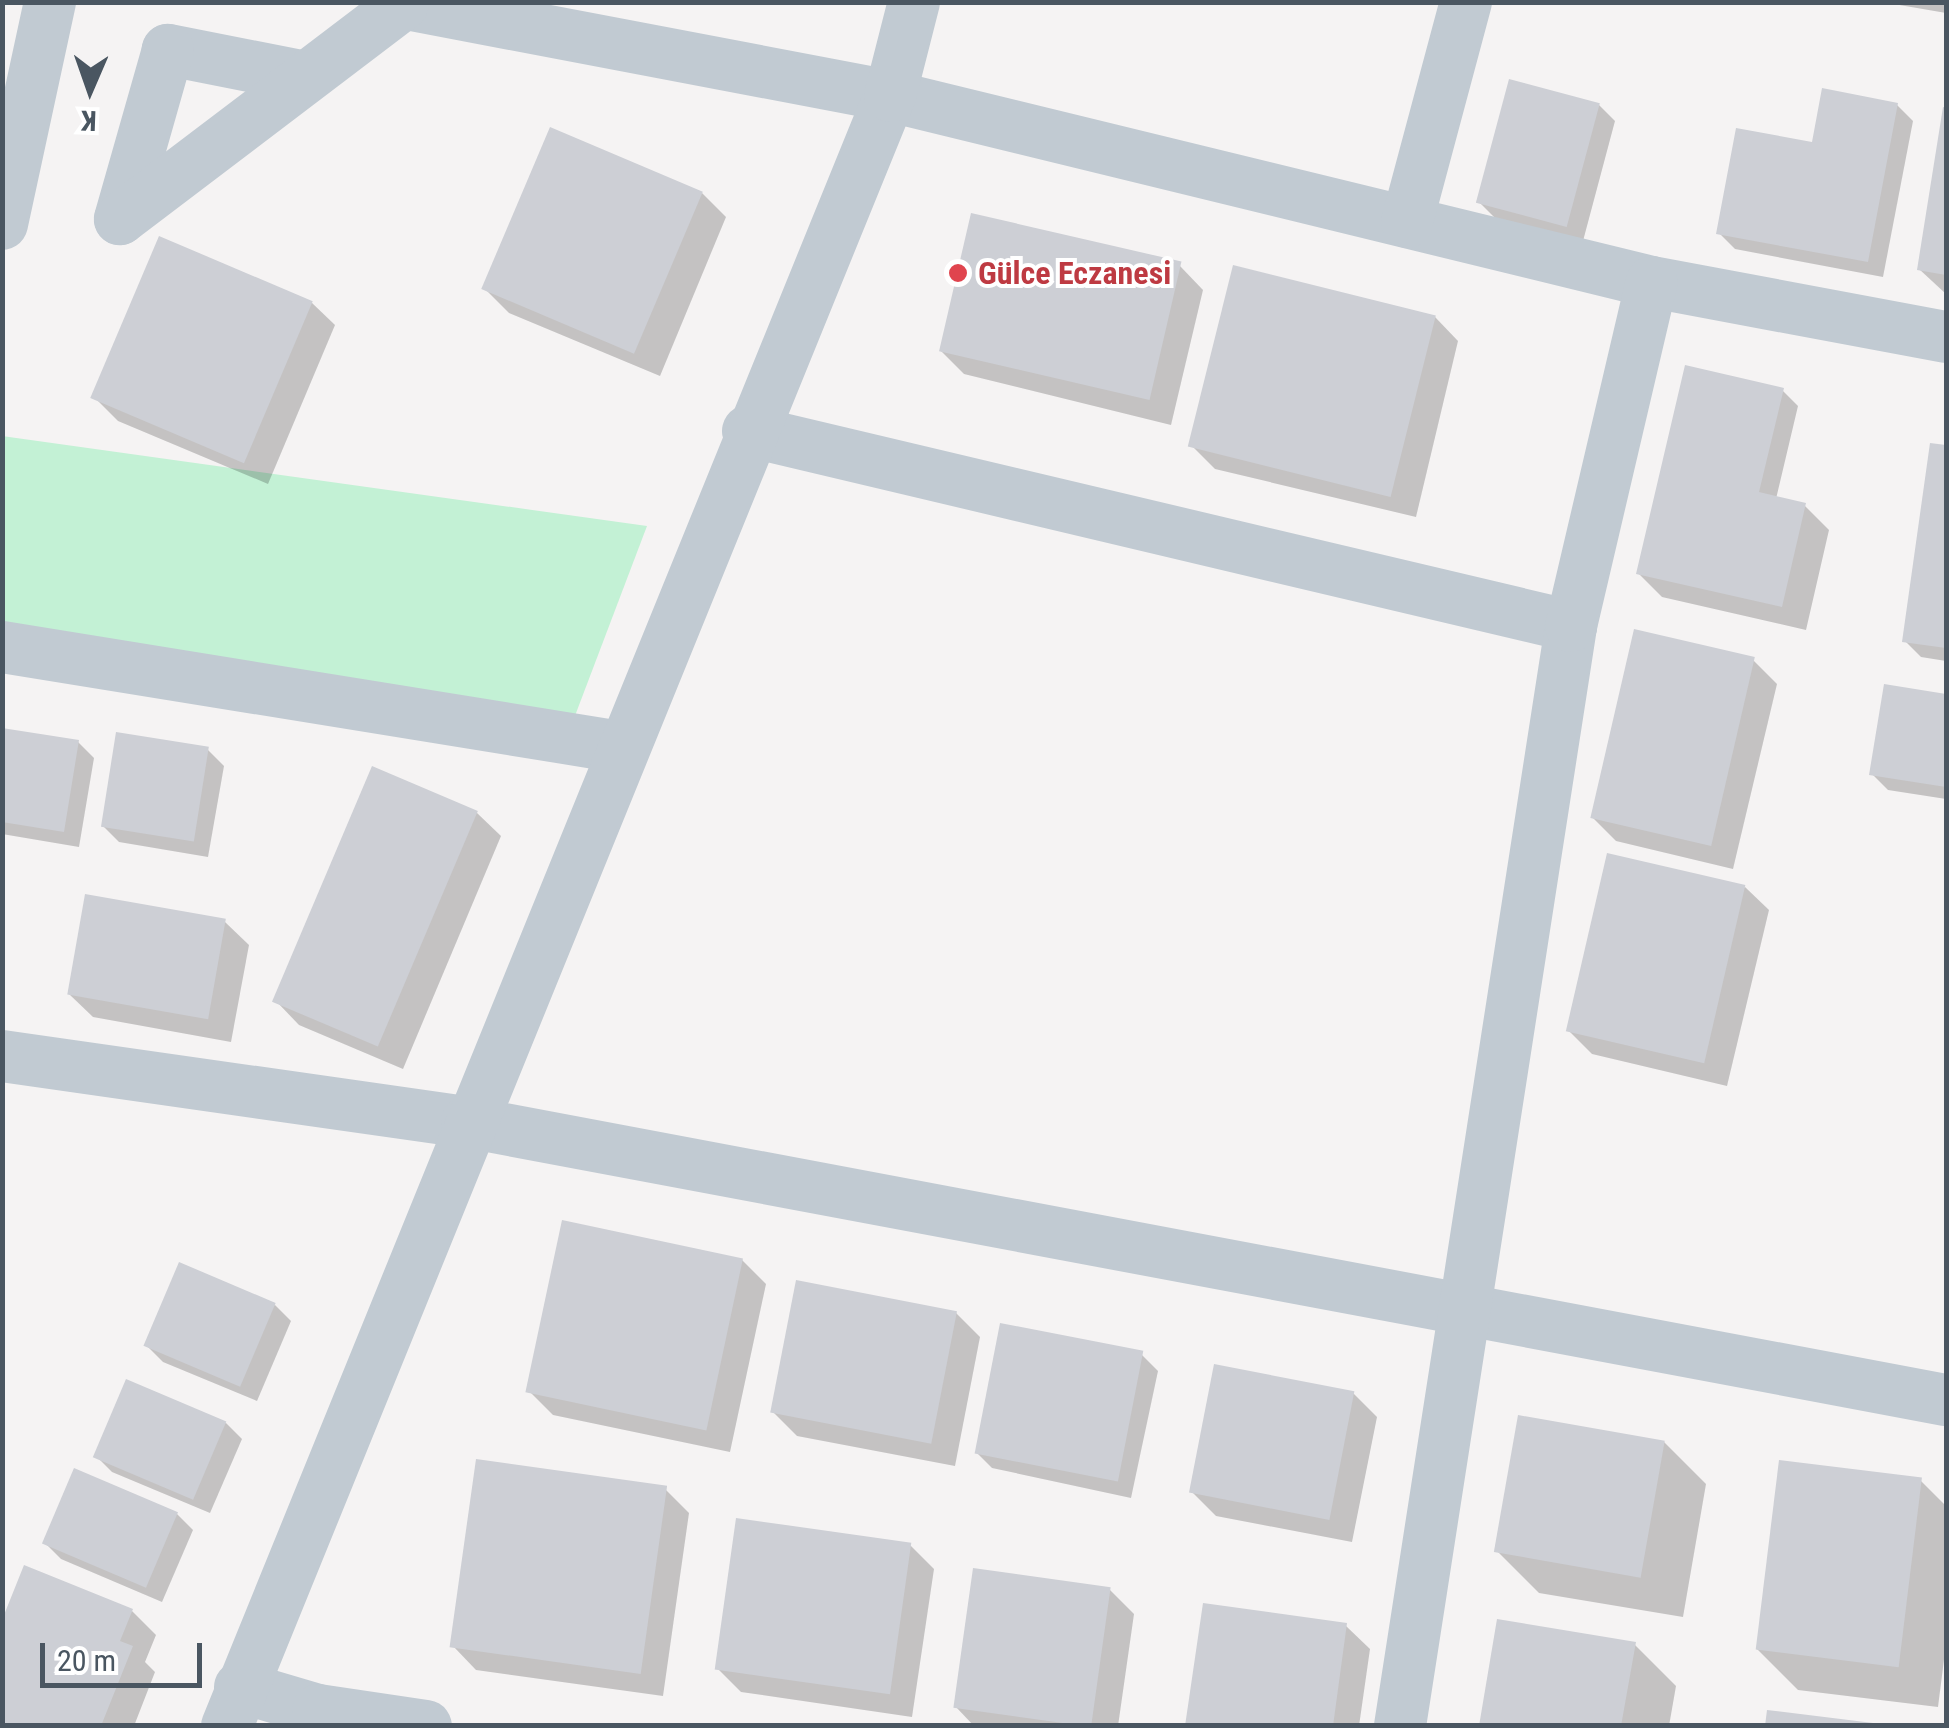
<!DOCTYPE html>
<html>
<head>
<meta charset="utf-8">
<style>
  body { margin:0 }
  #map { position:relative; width:1949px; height:1728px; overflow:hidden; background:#f5f3f3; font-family:"Roboto Condensed",sans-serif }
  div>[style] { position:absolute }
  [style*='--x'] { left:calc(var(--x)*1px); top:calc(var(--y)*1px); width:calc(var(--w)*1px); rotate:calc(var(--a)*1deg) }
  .green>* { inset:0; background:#c3f1d5 }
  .shadow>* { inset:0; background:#0003 }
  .building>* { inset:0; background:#cdcfd5; transform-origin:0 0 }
  .minor>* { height:52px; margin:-26px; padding:0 26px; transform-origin:26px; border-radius:26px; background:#c1cad2 }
  .dots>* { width:28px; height:28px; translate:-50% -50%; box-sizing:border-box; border:5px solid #fff; border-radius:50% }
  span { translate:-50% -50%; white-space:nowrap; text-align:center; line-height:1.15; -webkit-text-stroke:8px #fff; paint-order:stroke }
  .health-label { font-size:32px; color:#be3a42; font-weight:700 }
  .left { translate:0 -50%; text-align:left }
  .frame { position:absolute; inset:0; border:5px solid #4a5661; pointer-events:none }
  .north { position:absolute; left:40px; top:40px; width:100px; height:100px; -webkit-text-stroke:8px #fff; paint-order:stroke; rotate:182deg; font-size:28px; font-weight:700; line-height:40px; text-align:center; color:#4a5661 }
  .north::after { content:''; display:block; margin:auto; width:35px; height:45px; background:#4a5661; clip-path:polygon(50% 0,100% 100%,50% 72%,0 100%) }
  .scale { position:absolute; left:40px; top:1643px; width:162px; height:45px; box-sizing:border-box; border:5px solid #4a5661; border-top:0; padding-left:12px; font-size:30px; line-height:35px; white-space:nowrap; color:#4a5661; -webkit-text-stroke:8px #fff; paint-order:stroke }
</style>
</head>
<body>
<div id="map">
  <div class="green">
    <i style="clip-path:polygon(2px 436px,647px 526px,573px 721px,3px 629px)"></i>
  </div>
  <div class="shadow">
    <i style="clip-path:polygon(1882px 2px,1946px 2px,1946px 13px)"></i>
    <i style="clip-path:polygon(1599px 105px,1615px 121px,1583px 241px,1495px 218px,1479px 202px)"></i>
    <i style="clip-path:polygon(1897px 105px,1913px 121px,1883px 277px,1735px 249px,1719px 233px,1814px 145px)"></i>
    <i style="clip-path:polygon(1945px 110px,1946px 110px,1946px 294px,1919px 269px)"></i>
    <i style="clip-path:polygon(702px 193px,726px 217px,660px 376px,509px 313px,485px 289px)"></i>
    <i style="clip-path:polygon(1180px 266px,1203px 290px,1171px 425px,964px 374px,940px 350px)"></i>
    <i style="clip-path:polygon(311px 302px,335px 325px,268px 484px,118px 421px,94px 397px)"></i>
    <i style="clip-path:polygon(1435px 317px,1458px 341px,1416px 517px,1215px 469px,1191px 445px)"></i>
    <i style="clip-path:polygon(1782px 390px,1798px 406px,1776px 499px,1805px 506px,1829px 530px,1806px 630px,1662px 597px,1638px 573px)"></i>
    <i style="clip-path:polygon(1932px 446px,1946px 448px,1946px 661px,1921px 657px,1905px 641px)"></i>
    <i style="clip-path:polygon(1753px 660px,1777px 684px,1733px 869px,1616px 841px,1592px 817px)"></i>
    <i style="clip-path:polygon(1886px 687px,1946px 696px,1946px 799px,1888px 790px,1872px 774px)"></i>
    <i style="clip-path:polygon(2px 730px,78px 742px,94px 758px,79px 847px,2px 834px)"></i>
    <i style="clip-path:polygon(208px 750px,224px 766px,208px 857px,119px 842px,103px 826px)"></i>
    <i style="clip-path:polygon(374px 770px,477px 813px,501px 836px,403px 1069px,299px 1025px,276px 1001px)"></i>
    <i style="clip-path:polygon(1745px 887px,1769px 910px,1727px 1086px,1592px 1054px,1568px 1030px)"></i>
    <i style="clip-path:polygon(225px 922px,249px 945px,231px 1042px,93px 1017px,69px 994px)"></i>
    <i style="clip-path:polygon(742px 1260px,766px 1284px,730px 1452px,553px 1415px,529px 1391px)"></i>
    <i style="clip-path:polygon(275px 1305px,291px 1321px,257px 1401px,163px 1362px,147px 1346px)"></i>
    <i style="clip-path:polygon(956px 1313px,980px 1337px,955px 1466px,797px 1436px,773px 1412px)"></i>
    <i style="clip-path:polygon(1142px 1355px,1158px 1371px,1131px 1498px,992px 1468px,976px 1452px)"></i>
    <i style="clip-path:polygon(1353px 1393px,1377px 1417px,1352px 1542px,1216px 1516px,1192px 1492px)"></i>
    <i style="clip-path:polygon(226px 1423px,242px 1439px,210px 1513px,112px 1472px,96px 1456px)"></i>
    <i style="clip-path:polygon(1664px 1442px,1706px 1484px,1683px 1617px,1539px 1593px,1497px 1551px)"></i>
    <i style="clip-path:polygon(1921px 1481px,1946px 1506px,1946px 1644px,1938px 1707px,1798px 1690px,1756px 1648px)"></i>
    <i style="clip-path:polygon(665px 1489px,689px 1513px,663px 1696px,476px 1670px,453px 1646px)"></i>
    <i style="clip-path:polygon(177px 1514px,193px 1530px,162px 1602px,61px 1559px,45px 1543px)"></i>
    <i style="clip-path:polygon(910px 1545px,934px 1569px,912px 1717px,741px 1692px,717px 1668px)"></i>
    <i style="clip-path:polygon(1110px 1590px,1134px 1614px,1118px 1726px,974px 1726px,955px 1706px)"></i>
    <i style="clip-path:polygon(132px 1611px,156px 1635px,145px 1662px,155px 1672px,134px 1726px,2px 1726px)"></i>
    <i style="clip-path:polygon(1346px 1626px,1370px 1649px,1359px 1726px,1187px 1726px)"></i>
    <i style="clip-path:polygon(1635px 1645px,1676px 1686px,1669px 1726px,1481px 1726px)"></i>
  </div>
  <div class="building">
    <i style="left:1509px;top:79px;width:94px;height:128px;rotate:15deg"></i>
    <i style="clip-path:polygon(1822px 88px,1898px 103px,1868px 262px,1716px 234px,1736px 128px,1812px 142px)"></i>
    <i style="clip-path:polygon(1943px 107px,1946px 108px,1946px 275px,1917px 270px)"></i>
    <i style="left:550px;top:127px;width:166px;height:176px;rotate:23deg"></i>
    <i style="left:971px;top:213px;width:216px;height:142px;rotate:13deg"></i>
    <i style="left:159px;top:236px;width:167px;height:176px;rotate:23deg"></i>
    <i style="left:1233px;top:265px;width:209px;height:187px;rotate:14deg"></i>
    <i style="clip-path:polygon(1685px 365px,1784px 388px,1759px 492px,1806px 503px,1782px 607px,1636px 574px)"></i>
    <i style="clip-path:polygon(1930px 443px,1946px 445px,1946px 648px,1902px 642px)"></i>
    <i style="left:1634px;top:629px;width:124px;height:194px;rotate:13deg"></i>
    <i style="clip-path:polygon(1884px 684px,1946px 694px,1946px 787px,1869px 775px)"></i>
    <i style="clip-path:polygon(2px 728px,79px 740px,64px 832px,2px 822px)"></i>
    <i style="left:116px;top:732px;width:94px;height:96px;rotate:9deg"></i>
    <i style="left:372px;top:766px;width:115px;height:256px;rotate:23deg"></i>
    <i style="left:1607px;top:853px;width:142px;height:183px;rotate:13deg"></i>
    <i style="left:85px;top:894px;width:143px;height:102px;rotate:10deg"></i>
    <i style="left:562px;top:1220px;width:185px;height:176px;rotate:12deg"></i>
    <i style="left:179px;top:1262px;width:105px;height:91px;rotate:23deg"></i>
    <i style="left:796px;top:1280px;width:164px;height:135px;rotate:11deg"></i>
    <i style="left:1000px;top:1323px;width:146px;height:133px;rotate:11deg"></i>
    <i style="left:1214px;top:1364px;width:143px;height:131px;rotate:11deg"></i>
    <i style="left:126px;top:1379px;width:109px;height:85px;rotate:23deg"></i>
    <i style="left:1518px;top:1415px;width:149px;height:139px;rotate:10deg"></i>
    <i style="left:476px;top:1459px;width:193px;height:190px;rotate:8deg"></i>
    <i style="left:1779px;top:1460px;width:144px;height:191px;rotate:7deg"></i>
    <i style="left:74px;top:1468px;width:113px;height:82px;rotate:23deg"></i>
    <i style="left:736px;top:1518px;width:177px;height:153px;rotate:8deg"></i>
    <i style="clip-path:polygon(24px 1565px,133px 1609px,120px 1641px,133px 1646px,101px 1726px,2px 1726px,2px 1620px)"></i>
    <i style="left:973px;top:1568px;width:139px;height:141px;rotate:8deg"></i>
    <i style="clip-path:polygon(1203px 1603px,1347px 1623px,1333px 1726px,1185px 1726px)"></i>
    <i style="clip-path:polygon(1497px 1619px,1636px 1642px,1621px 1726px,1479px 1726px)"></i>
    <i style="clip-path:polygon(1767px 1710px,1873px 1723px,1872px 1726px,1765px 1726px)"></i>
  </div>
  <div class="minor">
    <i style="--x:396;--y:2;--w:503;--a:10.77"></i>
    <i style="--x:890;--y:96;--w:784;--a:13.72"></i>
    <i style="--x:1652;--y:282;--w:299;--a:10.6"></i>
    <i style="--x:306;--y:77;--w:141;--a:-168.9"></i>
    <i style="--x:168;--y:50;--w:176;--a:105.9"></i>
    <i style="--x:120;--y:219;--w:355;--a:-37.2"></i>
    <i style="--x:1407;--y:222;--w:228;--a:-75"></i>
    <i style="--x:2;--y:224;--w:227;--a:-77.8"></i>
    <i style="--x:748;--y:431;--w:846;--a:13.33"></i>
    <i style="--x:2;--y:647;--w:626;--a:9.19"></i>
    <i style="--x:2;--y:1056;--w:470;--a:8.1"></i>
    <i style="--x:467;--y:1122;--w:1505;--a:10.65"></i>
    <i style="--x:240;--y:1687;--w:81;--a:16.4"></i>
    <i style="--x:318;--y:1710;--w:109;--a:8.4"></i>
    <i style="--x:227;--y:1726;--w:1760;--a:-67.87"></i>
    <i style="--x:890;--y:96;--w:97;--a:-75.7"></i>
    <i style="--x:1400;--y:1726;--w:1113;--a:-81.16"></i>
    <i style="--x:1571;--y:626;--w:353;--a:-76.8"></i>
  </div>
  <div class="dots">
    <i style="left:958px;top:273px;background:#e0444e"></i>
  </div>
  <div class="health-label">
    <span class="left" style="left:978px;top:273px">Gülce Eczanesi</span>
  </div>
  <div class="frame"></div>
  <div class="north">K</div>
  <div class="scale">20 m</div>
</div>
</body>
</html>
